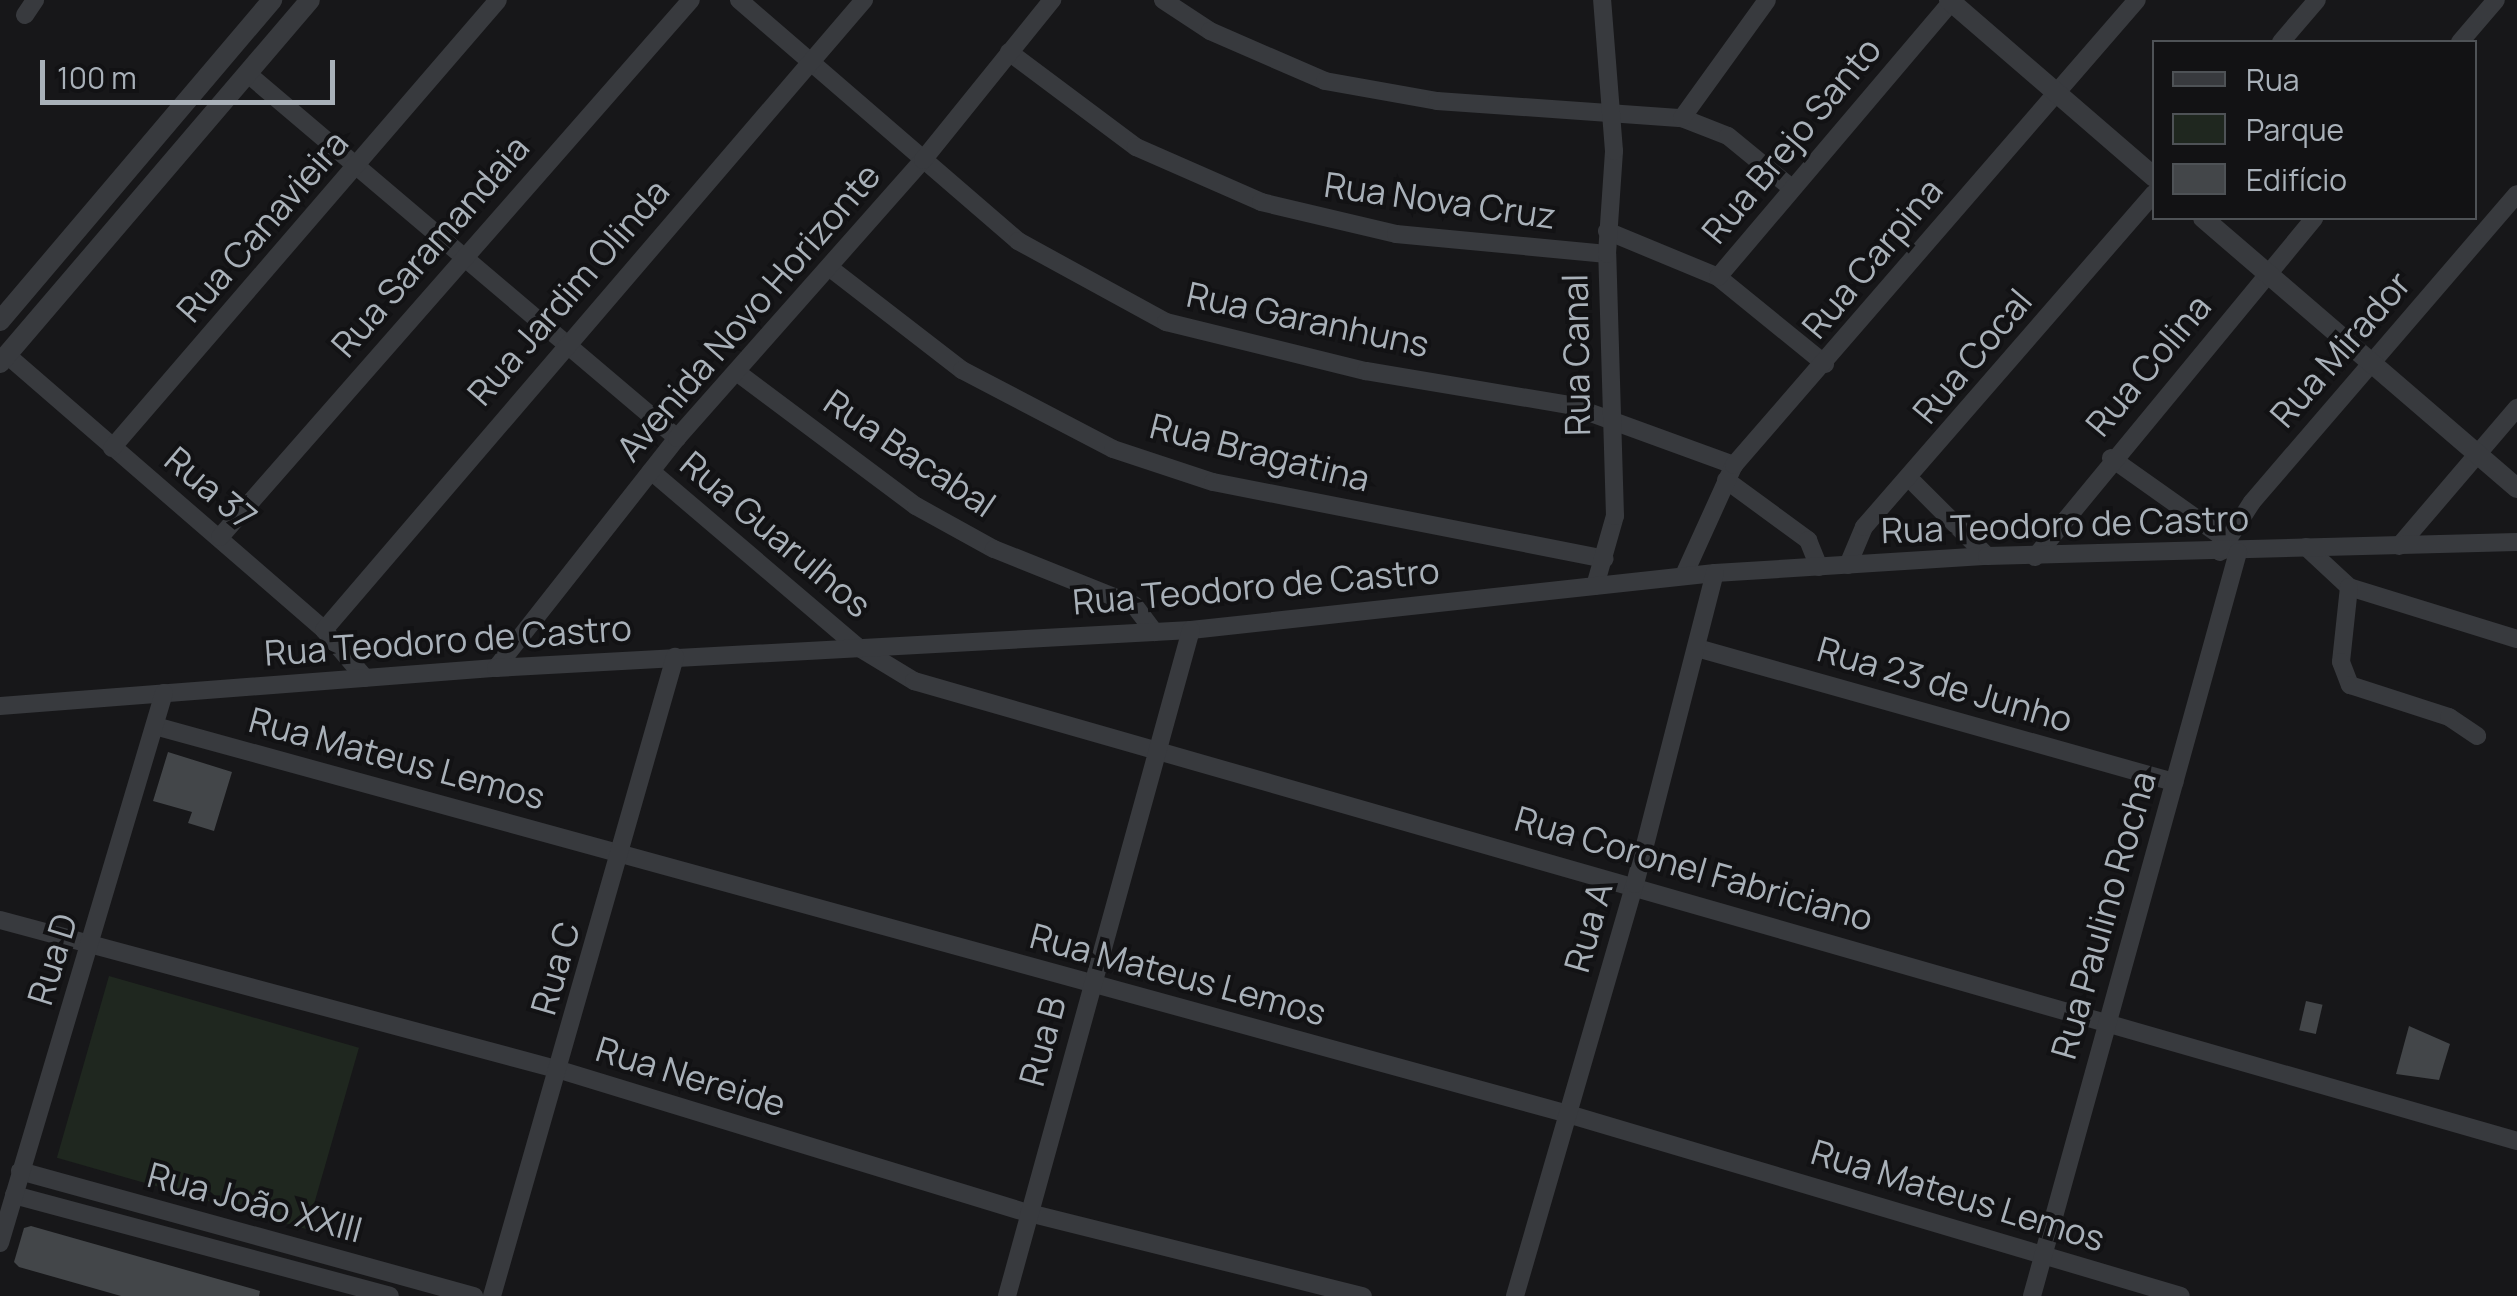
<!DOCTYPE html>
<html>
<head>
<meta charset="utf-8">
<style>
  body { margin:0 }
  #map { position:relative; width:2517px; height:1296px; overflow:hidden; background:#171719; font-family:Manrope,sans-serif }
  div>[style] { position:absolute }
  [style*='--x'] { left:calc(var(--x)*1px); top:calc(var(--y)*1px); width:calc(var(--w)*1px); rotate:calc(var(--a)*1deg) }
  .green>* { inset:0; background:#1f271f; transform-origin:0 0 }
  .building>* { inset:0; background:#434649; transform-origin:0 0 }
  .minor>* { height:18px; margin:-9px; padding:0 9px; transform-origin:9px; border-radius:9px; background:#383a3e }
  .tertiary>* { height:20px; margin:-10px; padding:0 10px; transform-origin:10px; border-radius:10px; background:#383a3e }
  span { translate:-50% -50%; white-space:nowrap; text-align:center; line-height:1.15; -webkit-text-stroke:8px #121214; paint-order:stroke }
  .street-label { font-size:35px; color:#a9b1b9 }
  .legend { position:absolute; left:2152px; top:40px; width:325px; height:180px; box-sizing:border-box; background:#121214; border:2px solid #4e5256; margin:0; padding:12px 18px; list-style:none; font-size:30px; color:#a9b1b9 }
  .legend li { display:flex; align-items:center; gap:20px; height:50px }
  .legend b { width:50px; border:2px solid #4e5256 }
  .scale { position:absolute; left:40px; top:60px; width:295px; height:45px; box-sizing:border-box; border:5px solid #a9b1b9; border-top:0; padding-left:12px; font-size:30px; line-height:35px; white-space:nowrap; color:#a9b1b9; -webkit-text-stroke:8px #121214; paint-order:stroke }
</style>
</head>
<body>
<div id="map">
  <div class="green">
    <i style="left:109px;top:976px;width:260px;height:189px;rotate:16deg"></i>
  </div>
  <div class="building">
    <i style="clip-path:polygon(168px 752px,232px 772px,214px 831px,188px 823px,192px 812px,153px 801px)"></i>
    <i style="left:2306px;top:1001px;width:17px;height:30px;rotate:13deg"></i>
    <i style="clip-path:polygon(2409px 1026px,2450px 1044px,2439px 1080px,2396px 1074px)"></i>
    <i style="clip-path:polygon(31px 1226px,260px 1291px,259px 1296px,121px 1296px,19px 1267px,14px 1262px,24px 1228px)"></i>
  </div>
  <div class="minor">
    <i style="--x:739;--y:0;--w:369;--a:40.8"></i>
    <i style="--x:1018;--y:241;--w:169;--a:28.7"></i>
    <i style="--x:1166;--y:322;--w:206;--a:13.8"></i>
    <i style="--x:1366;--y:371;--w:206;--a:9.5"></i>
    <i style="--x:1569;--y:405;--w:176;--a:20"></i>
    <i style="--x:1163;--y:0;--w:56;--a:33.4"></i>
    <i style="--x:1210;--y:31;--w:125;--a:23.5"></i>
    <i style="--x:1325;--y:81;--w:114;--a:10.1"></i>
    <i style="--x:1437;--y:101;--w:246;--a:4"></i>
    <i style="--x:1682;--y:118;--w:49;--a:21.4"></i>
    <i style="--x:1728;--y:136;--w:79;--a:39.3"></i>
    <i style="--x:25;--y:15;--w:18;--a:-56"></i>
    <i style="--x:2281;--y:42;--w:55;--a:-49.4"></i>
    <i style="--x:2460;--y:42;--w:55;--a:-49.4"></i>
    <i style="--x:1009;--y:52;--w:159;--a:36.8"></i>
    <i style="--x:1136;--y:147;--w:137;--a:23.7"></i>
    <i style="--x:1261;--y:202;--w:139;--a:13.3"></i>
    <i style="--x:1396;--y:234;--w:212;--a:5.4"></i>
    <i style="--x:248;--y:74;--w:563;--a:40.31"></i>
    <i style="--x:1682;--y:118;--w:145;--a:-54.2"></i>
    <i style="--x:1607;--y:231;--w:120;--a:22.5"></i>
    <i style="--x:1718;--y:277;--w:138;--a:39.1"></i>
    <i style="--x:830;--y:268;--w:167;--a:37.7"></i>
    <i style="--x:962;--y:370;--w:170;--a:27.6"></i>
    <i style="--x:1113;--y:449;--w:105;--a:18.3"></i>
    <i style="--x:1213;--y:482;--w:399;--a:11.1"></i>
    <i style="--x:1718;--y:277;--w:363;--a:-49.7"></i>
    <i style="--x:7;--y:355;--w:420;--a:40.9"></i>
    <i style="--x:324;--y:630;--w:63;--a:49.5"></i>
    <i style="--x:738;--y:373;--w:222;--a:36.8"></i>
    <i style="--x:916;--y:506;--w:89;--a:28.9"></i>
    <i style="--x:994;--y:549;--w:151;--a:21.8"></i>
    <i style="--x:1134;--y:605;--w:34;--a:53"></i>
    <i style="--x:112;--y:448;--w:591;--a:-49.25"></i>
    <i style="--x:2111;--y:458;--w:142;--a:35.3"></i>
    <i style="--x:651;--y:471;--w:272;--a:40.4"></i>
    <i style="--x:858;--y:647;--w:66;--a:31.3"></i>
    <i style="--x:914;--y:681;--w:1668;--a:16.01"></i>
    <i style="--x:1910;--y:479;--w:109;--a:45"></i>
    <i style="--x:1726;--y:480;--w:102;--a:36.2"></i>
    <i style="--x:1808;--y:540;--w:29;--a:68"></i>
    <i style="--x:220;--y:537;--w:714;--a:-48.75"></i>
    <i style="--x:2399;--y:546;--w:182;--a:-49.5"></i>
    <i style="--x:2306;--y:547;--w:59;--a:42.9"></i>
    <i style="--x:2349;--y:587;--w:176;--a:17.2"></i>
    <i style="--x:2220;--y:552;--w:59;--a:-57.4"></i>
    <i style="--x:2252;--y:502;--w:406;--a:-49.3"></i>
    <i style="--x:2035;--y:557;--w:439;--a:-50.5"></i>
    <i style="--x:1848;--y:565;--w:41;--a:-67.2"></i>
    <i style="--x:1864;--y:527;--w:442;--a:-49"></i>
    <i style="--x:1684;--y:575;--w:121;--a:-65.6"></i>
    <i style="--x:1734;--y:465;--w:615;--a:-49.09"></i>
    <i style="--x:1595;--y:586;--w:73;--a:-74.1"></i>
    <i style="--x:1615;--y:516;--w:262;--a:-91.7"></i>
    <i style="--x:1607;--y:254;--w:103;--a:-86.1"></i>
    <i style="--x:1614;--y:151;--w:151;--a:-94.5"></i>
    <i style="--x:2349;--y:587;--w:75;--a:96.1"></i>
    <i style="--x:2341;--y:662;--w:25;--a:69"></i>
    <i style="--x:2350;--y:685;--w:104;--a:17.9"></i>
    <i style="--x:2449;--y:717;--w:34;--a:34"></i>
    <i style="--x:324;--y:630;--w:830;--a:-49.4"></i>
    <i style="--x:1697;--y:648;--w:496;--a:15.7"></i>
    <i style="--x:496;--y:668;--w:293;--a:-51.8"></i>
    <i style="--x:677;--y:438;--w:371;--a:-48.5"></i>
    <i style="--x:923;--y:160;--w:206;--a:-51.1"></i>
    <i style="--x:0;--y:706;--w:497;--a:-4.4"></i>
    <i style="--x:496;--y:668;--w:696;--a:-3.13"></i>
    <i style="--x:1191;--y:630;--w:527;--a:-6.21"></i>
    <i style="--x:1715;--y:573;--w:273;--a:-3.6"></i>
    <i style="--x:1987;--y:556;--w:530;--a:-1.51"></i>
    <i style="--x:155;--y:726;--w:1465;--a:15.35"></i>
    <i style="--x:1568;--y:1114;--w:639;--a:16.54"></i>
    <i style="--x:0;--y:920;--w:580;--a:15"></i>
    <i style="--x:560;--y:1070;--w:490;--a:17"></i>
    <i style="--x:1029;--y:1213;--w:344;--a:14"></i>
    <i style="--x:20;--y:1171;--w:471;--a:15.4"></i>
    <i style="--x:14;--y:1195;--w:389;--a:15"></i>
    <i style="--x:0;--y:1243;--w:574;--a:-73.4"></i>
    <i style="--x:492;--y:1296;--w:665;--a:-74.02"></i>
    <i style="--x:1007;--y:1296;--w:691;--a:-74.56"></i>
    <i style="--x:1515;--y:1296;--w:429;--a:-73.8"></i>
    <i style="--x:1635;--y:884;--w:321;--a:-75.6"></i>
    <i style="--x:2032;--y:1296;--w:772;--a:-74.52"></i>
  </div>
  <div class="tertiary">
    <i style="--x:1949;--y:0;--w:271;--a:40.8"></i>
    <i style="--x:2203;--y:218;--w:414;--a:40.7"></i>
    <i style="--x:0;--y:321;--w:421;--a:-49.7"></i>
    <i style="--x:0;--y:363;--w:477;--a:-49.5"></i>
  </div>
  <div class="street-label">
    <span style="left:1791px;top:140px;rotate:-50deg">Rua Brejo Santo</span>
    <span style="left:1440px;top:200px;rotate:8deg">Rua Nova Cruz</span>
    <span style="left:262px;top:226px;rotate:-49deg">Rua Canavieira</span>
    <span style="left:430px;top:246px;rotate:-49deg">Rua Saramandaia</span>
    <span style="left:1872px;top:258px;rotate:-50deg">Rua Carpina</span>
    <span style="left:568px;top:292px;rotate:-49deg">Rua Jardim Olinda</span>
    <span style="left:748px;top:312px;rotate:-49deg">Avenida Novo Horizonte</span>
    <span style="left:1308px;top:319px;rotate:12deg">Rua Garanhuns</span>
    <span style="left:2340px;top:349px;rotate:-49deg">Rua Mirador</span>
    <span style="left:1576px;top:355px;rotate:-91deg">Rua Canal</span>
    <span style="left:1972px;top:356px;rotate:-50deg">Rua Cocal</span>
    <span style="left:2148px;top:365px;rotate:-50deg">Rua Colina</span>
    <span style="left:1260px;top:452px;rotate:14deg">Rua Bragatina</span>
    <span style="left:910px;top:453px;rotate:34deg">Rua Bacabal</span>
    <span style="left:211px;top:488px;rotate:40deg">Rua 37</span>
    <span style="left:2065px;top:524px;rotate:-2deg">Rua Teodoro de Castro</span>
    <span style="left:776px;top:534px;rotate:40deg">Rua Guarulhos</span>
    <span style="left:1256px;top:586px;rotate:-5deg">Rua Teodoro de Castro</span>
    <span style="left:448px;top:640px;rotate:-4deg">Rua Teodoro de Castro</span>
    <span style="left:1945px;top:684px;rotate:16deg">Rua 23 de Junho</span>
    <span style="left:397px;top:758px;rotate:15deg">Rua Mateus Lemos</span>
    <span style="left:1694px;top:868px;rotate:16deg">Rua Coronel Fabriciano</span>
    <span style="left:2103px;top:915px;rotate:-74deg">Rua Paulino Rocha</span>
    <span style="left:1588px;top:927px;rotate:-74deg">Rua A</span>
    <span style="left:52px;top:959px;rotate:-73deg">Rua D</span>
    <span style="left:555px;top:968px;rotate:-74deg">Rua C</span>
    <span style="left:1178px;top:974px;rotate:15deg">Rua Mateus Lemos</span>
    <span style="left:1042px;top:1041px;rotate:-75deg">Rua B</span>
    <span style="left:691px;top:1076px;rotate:17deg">Rua Nereide</span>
    <span style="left:1958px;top:1195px;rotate:17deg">Rua Mateus Lemos</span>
    <span style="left:255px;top:1202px;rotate:15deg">Rua João XXIII</span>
  </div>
  <ul class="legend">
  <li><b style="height:12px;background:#383a3e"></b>Rua</li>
  <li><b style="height:28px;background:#1f271f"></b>Parque</li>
  <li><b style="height:28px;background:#434649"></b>Edifício</li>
  </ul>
  <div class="scale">100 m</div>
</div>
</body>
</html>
